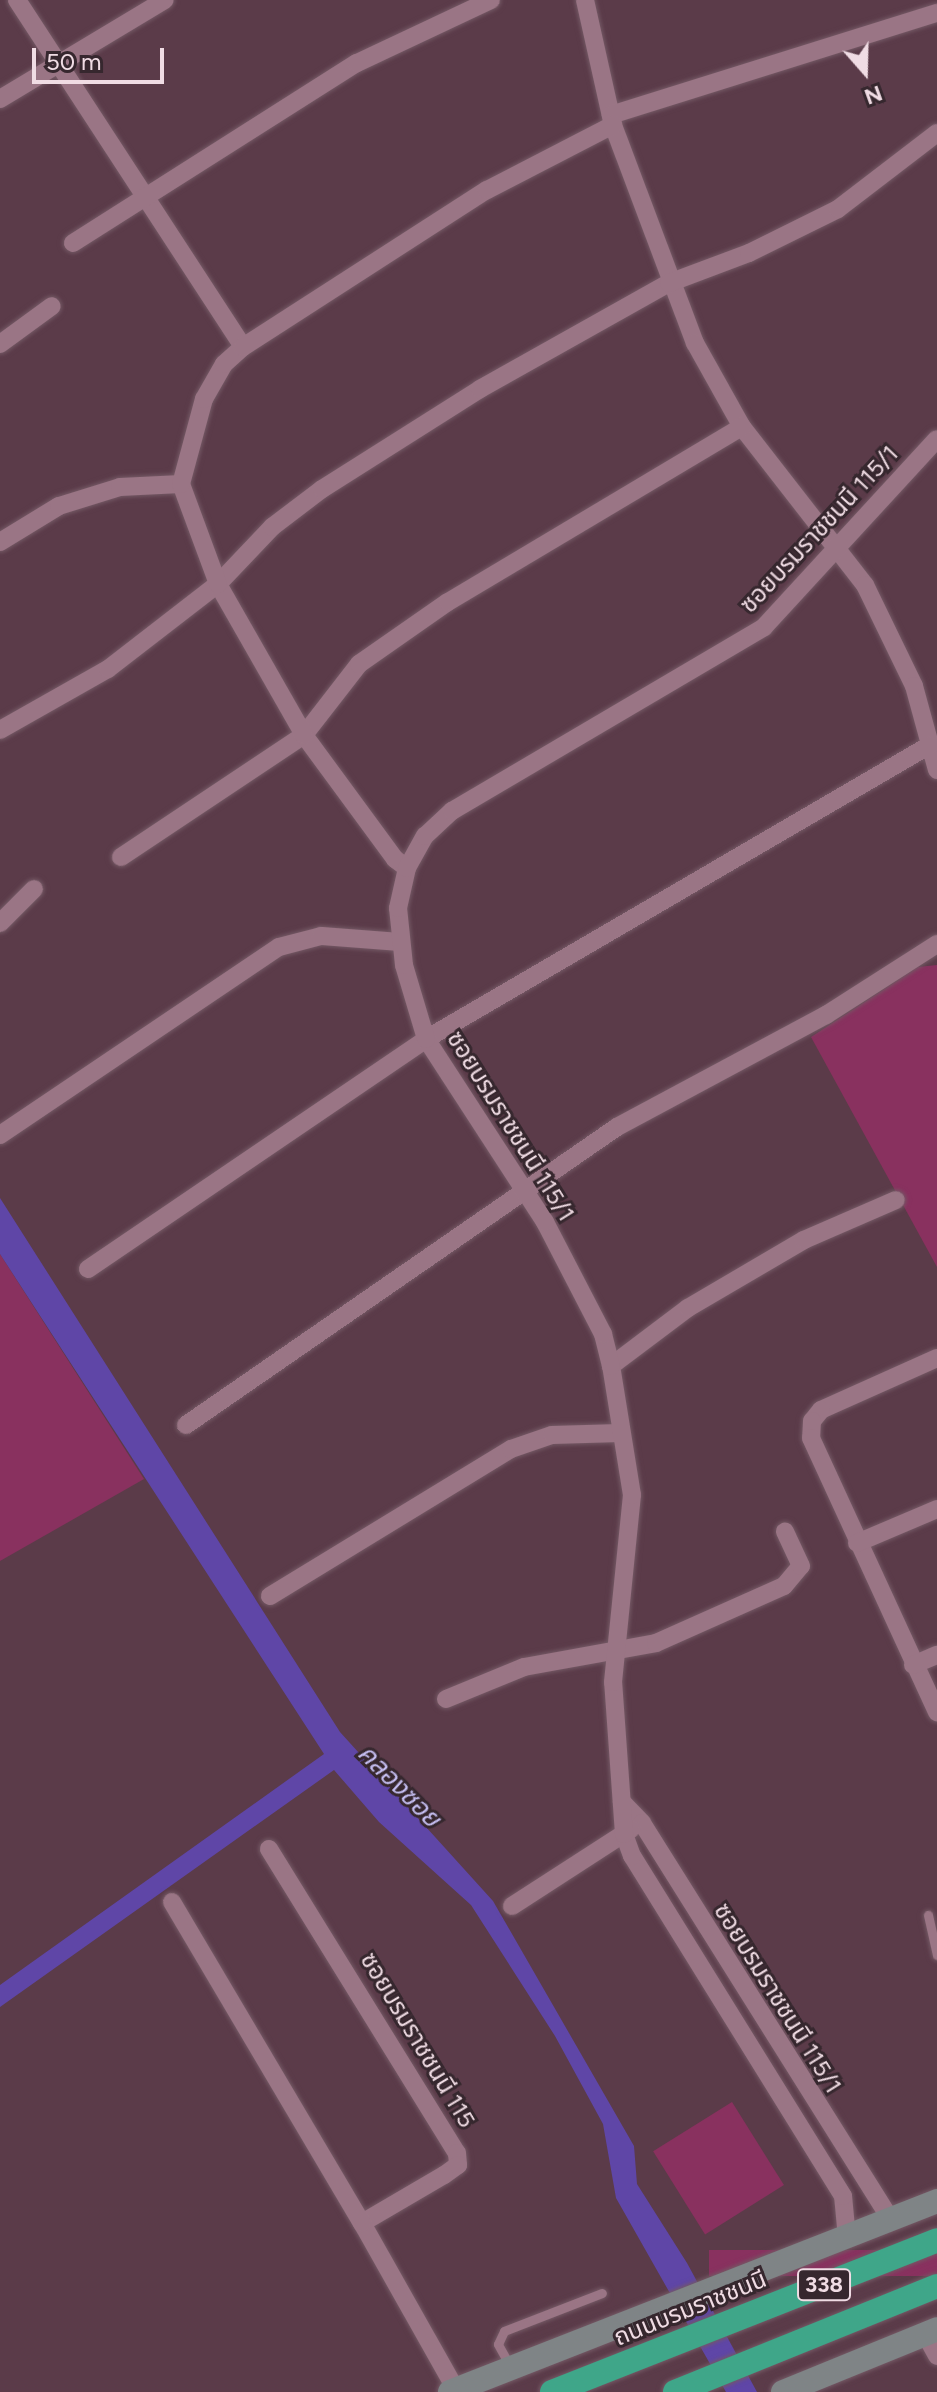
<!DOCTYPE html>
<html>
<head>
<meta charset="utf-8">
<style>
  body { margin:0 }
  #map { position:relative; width:937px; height:2392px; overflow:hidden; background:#5b3b49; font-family:Figtree,"Noto Sans Thai",sans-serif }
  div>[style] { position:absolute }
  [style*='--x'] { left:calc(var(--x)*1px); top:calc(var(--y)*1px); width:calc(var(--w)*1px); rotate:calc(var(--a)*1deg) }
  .green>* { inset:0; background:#89315f; transform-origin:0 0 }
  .water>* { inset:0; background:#5f46a7 }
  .roads { filter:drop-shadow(0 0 2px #745965) drop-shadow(0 0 2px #745965) }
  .lane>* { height:9px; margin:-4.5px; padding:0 4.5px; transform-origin:4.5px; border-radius:4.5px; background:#9a7585 }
  .street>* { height:18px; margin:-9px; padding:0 9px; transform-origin:9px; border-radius:9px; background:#9a7585 }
  .secondary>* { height:24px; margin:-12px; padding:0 12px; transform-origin:12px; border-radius:12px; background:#7f8486 }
  .highway>* { height:24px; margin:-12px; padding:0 12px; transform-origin:12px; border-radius:12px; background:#3fa689 }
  span { translate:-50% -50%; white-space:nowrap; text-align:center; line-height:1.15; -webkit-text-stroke:6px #36272e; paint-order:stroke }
  .shield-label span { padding:2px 6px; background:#36272e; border:2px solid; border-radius:6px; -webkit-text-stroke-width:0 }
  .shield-label { font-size:22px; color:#f0dce4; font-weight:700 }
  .street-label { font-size:24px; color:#f0dce4 }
  .water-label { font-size:26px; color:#c5bef1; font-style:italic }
  .north { position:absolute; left:825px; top:32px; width:80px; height:80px; -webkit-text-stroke:6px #36272e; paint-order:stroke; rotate:160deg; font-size:22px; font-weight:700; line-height:32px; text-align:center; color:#f0dce4 }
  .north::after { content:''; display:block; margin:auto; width:28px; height:36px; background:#f0dce4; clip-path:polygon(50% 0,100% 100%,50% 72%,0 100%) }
  .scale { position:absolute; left:32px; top:48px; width:132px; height:36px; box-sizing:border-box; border:4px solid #f0dce4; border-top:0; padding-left:10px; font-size:24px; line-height:28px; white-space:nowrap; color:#f0dce4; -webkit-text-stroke:6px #36272e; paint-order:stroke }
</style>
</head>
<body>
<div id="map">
  <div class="green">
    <i style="clip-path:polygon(937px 965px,937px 1267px,811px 1037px,918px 967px)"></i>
    <i style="clip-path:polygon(0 1254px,144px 1479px,0 1561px)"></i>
    <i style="left:732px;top:2102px;width:98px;height:93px;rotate:58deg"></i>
    <i style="left:937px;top:2250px;width:26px;height:228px;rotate:90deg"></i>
  </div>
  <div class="water">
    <i style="clip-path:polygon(0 1198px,340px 1732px,493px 1901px,634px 2146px,637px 2184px,687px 2263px,757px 2392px,726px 2392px,616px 2198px,603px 2124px,555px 2036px,471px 1905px,379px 1822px,334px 1770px,0 2007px,0 1985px,324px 1754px,0 1254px)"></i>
  </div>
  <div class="roads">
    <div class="lane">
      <i style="--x:928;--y:1915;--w:41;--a:77.3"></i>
      <i style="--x:510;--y:2366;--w:25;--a:-119"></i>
      <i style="--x:498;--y:2344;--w:14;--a:-65"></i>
      <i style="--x:504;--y:2331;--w:105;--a:-21.2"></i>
    </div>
    <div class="street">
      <i style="--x:17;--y:0;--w:414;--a:56.9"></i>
      <i style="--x:585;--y:0;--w:128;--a:77.4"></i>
      <i style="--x:613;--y:125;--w:233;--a:69.4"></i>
      <i style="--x:695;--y:343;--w:96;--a:60.8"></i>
      <i style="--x:742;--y:427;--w:200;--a:52.1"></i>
      <i style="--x:865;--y:585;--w:112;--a:64.1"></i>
      <i style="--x:914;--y:686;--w:87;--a:74.7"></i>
      <i style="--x:0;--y:99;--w:192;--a:-31"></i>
      <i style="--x:611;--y:115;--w:342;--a:-17.4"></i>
      <i style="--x:73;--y:243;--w:336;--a:-32.4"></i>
      <i style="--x:357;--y:63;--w:148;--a:-25.2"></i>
      <i style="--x:0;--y:344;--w:64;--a:-36.2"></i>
      <i style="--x:0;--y:542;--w:69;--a:-31.4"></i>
      <i style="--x:59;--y:506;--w:64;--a:-17.3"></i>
      <i style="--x:120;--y:487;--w:61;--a:-2.8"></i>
      <i style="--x:0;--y:730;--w:124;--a:-29.5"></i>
      <i style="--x:108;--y:669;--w:139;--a:-37.7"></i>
      <i style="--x:218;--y:584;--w:79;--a:-46.5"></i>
      <i style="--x:272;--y:527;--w:63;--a:-37.2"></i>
      <i style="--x:322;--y:489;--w:187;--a:-32.3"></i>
      <i style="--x:480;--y:389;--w:217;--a:-29.3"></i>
      <i style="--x:669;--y:283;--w:85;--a:-20.6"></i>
      <i style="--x:749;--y:253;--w:99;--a:-26.3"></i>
      <i style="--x:838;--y:209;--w:125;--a:-37.5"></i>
      <i style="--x:121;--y:857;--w:220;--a:-33.7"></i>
      <i style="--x:304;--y:735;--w:90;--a:-52.2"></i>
      <i style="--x:359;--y:664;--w:108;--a:-34.9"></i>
      <i style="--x:448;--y:602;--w:342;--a:-30.8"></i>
      <i style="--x:407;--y:868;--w:15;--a:-143"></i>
      <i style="--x:395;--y:859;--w:154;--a:-126.3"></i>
      <i style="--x:304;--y:735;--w:174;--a:-119.7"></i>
      <i style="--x:218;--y:584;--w:107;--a:-110.3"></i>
      <i style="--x:181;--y:484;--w:88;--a:-74.9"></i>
      <i style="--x:204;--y:399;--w:40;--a:-60.3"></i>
      <i style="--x:224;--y:364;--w:25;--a:-42"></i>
      <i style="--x:243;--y:347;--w:290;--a:-32.8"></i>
      <i style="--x:487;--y:190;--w:142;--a:-27.3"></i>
      <i style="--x:0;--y:923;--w:48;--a:-45"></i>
      <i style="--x:0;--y:1135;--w:336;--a:-34"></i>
      <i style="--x:279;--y:947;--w:43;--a:-14.7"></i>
      <i style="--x:321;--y:936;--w:80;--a:4.3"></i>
      <i style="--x:88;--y:1269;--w:409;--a:-34.2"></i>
      <i style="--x:426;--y:1039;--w:583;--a:-30.26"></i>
      <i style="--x:937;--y:1358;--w:127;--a:155.9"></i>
      <i style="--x:821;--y:1410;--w:14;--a:129"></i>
      <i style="--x:812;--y:1421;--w:17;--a:93"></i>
      <i style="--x:811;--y:1438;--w:302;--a:65.3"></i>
      <i style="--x:611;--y:1366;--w:96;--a:-37"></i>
      <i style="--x:688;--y:1308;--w:134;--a:-30.4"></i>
      <i style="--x:804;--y:1240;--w:100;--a:-23.5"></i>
      <i style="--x:186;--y:1425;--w:524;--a:-34.66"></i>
      <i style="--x:617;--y:1127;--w:237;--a:-28.2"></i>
      <i style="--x:826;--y:1015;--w:132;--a:-32.6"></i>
      <i style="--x:857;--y:1543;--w:87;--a:-23"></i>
      <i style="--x:270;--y:1596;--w:282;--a:-31.4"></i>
      <i style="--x:511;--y:1449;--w:43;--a:-18.9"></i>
      <i style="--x:552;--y:1435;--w:68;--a:-1.7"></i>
      <i style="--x:913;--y:1665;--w:26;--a:-23"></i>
      <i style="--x:446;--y:1699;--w:84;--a:-22.3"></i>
      <i style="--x:524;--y:1667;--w:134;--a:-10.3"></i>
      <i style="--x:656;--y:1643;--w:140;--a:-24"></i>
      <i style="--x:784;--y:1586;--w:26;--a:-50"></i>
      <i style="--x:801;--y:1566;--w:38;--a:-115"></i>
      <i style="--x:622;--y:1802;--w:29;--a:46"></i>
      <i style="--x:642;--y:1823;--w:469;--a:57.9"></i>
      <i style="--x:269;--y:1849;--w:357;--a:58.3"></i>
      <i style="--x:457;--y:2153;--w:12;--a:85"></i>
      <i style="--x:458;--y:2165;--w:17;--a:144"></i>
      <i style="--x:444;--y:2175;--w:95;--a:149.7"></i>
      <i style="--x:362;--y:2223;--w:192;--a:60.6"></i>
      <i style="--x:172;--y:1902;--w:373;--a:59.4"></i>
      <i style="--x:512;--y:1906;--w:142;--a:-32.9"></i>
      <i style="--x:847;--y:2238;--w:42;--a:-95.4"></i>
      <i style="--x:843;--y:2196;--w:400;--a:-121.8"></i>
      <i style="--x:632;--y:1856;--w:23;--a:-110"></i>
      <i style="--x:624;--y:1834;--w:152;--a:-94.1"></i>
      <i style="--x:613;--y:1682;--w:188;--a:-84.2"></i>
      <i style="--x:632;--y:1495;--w:131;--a:-99.2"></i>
      <i style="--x:611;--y:1366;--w:33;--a:-104"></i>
      <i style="--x:603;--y:1334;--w:126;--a:-117.4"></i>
      <i style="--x:545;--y:1222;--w:218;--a:-123"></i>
      <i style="--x:426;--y:1039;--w:77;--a:-106.6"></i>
      <i style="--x:404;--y:965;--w:57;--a:-96"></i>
      <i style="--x:398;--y:908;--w:41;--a:-77.3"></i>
      <i style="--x:407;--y:868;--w:37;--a:-61"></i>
      <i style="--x:425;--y:836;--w:37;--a:-43"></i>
      <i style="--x:452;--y:811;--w:362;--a:-30.5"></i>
      <i style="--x:764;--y:627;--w:255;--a:-47.4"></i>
      <i style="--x:925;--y:2334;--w:25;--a:61"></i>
    </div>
    <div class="secondary">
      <i style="--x:450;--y:2392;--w:523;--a:-21.41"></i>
      <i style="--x:783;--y:2392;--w:166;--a:-22.2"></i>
    </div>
    <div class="highway">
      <i style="--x:552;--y:2392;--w:414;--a:-21.5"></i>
      <i style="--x:675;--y:2392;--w:283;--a:-22"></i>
    </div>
  </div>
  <div class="shield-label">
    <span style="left:824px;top:2285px">338</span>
  </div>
  <div class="street-label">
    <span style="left:819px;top:529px;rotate:-47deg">ซอยบรมราชชนนี 115/1</span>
    <span style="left:511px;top:1126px;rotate:58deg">ซอยบรมราชชนนี 115/1</span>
    <span style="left:778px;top:1998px;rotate:58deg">ซอยบรมราชชนนี 115/1</span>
    <span style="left:418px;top:2040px;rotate:59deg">ซอยบรมราชชนนี 115</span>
    <span style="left:690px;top:2308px;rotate:-22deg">ถนนบรมราชชนนี</span>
  </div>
  <div class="water-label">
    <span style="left:399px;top:1786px;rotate:45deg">คลองซอย</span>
  </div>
  <div class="north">N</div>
  <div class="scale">50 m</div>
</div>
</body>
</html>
